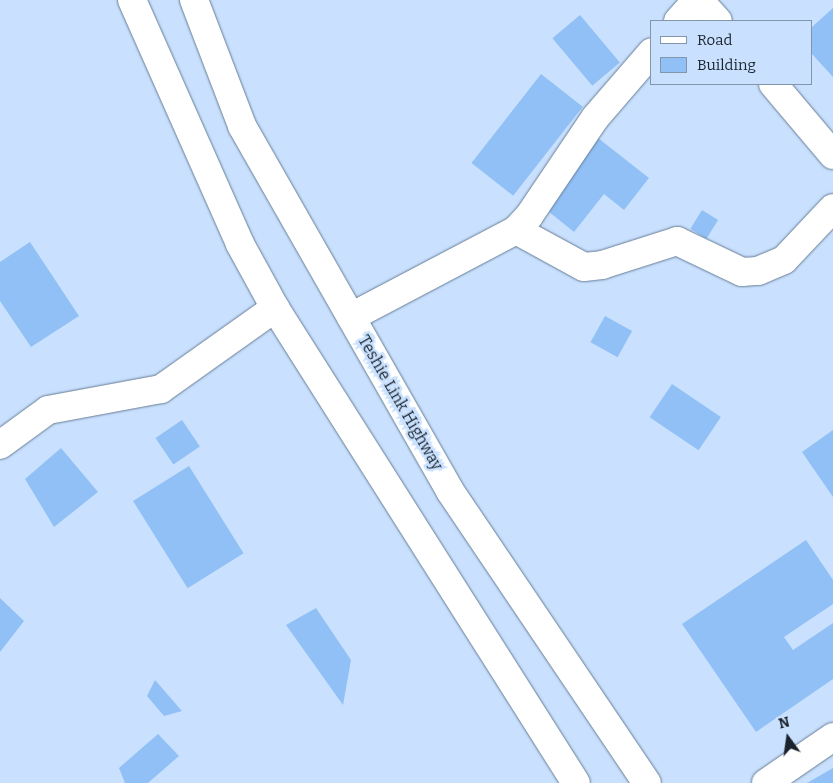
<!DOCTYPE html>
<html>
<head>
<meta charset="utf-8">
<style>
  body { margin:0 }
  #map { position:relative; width:833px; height:783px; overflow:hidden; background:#c9e1fe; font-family:Bitter,serif }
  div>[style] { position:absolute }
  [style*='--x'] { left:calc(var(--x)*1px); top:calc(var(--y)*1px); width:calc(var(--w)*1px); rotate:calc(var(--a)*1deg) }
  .building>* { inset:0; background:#91c0f6; transform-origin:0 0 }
  .roads { filter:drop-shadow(0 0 1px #677d96) drop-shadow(0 0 1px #677d96) }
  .street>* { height:28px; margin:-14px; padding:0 14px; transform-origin:14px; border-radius:14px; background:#fff }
  .secondary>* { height:28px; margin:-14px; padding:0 14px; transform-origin:14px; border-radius:14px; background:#fff }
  span { translate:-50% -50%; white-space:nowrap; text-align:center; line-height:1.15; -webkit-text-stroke:5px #c9e1fe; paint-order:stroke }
  .street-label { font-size:16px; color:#1a232d }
  .legend { position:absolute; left:650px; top:20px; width:162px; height:65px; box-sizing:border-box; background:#c9e1fe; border:1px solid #8395aa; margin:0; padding:6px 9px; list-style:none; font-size:15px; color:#1a232d }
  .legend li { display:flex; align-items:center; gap:10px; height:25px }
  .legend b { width:25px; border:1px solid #8395aa }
  .north { position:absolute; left:763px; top:713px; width:50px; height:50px; -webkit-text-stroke:4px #c9e1fe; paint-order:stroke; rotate:346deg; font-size:14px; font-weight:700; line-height:20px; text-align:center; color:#1a232d }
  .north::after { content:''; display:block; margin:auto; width:18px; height:22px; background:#1a232d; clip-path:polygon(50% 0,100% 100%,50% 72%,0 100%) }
</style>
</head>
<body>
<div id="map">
  <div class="building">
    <i style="clip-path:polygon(833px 8px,833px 77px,812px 54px,812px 27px)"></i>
    <i style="left:580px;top:15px;width:62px;height:36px;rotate:50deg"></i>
    <i style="left:541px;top:74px;width:53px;height:113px;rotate:38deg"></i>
    <i style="clip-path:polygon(598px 138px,649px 178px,624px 210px,604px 194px,574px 232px,543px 207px)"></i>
    <i style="left:702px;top:210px;width:19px;height:22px;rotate:32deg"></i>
    <i style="clip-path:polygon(30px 242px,79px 316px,31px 347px,0 301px,0 262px)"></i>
    <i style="left:605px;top:316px;width:31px;height:30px;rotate:29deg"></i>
    <i style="left:672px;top:384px;width:59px;height:40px;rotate:34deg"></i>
    <i style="left:182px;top:420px;width:32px;height:32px;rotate:56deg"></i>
    <i style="clip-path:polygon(833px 430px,833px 497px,802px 452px)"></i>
    <i style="clip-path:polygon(61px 448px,98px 492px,54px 527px,25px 479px)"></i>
    <i style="left:189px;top:466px;width:103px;height:66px;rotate:58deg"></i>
    <i style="clip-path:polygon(806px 540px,833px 580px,833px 604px,784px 637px,793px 650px,833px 623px,833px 679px,756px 732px,682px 624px)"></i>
    <i style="clip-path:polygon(0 598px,24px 621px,0 652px)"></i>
    <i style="clip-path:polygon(316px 608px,351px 660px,343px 705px,286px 625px)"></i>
    <i style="clip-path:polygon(155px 680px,182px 711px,164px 716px,147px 696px)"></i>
    <i style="clip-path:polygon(158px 734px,179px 756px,148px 783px,125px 783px,119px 768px)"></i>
    <i style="clip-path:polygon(833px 768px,833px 783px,807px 783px)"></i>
  </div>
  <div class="roads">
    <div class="street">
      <i style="--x:699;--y:0;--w:28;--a:48"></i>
      <i style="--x:678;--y:21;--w:28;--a:-48"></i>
      <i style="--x:773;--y:84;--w:93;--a:49.8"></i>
      <i style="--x:516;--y:230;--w:77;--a:28.6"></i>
      <i style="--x:584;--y:267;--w:18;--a:-6"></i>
      <i style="--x:602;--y:265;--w:79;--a:-17.7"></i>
      <i style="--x:677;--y:241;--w:72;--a:25.5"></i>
      <i style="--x:742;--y:272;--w:16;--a:-4"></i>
      <i style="--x:758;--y:271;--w:28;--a:-23"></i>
      <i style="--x:784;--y:260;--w:71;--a:-46.7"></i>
      <i style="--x:351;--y:317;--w:187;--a:-27.8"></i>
      <i style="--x:516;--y:230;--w:19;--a:-47"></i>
      <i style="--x:529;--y:216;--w:118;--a:-56"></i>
      <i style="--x:595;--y:118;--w:87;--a:-49.2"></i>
      <i style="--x:0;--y:445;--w:59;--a:-36.1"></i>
      <i style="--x:48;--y:410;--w:115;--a:-10.5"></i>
      <i style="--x:161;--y:389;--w:140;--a:-35.4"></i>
    </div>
    <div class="secondary">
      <i style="--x:132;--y:0;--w:267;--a:66.1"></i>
      <i style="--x:240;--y:244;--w:73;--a:61.3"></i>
      <i style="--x:275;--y:308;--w:562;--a:57.64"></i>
      <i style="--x:194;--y:0;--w:135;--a:69.1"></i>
      <i style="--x:242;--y:126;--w:420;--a:60.3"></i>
      <i style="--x:450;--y:491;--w:352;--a:56"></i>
      <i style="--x:766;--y:783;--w:81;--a:-34.5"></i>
    </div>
  </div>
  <div class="street-label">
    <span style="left:400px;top:403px;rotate:60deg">Teshie Link Highway</span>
  </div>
  <ul class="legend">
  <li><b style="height:6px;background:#fff"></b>Road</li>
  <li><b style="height:14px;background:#91c0f6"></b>Building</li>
  </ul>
  <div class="north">N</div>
</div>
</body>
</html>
